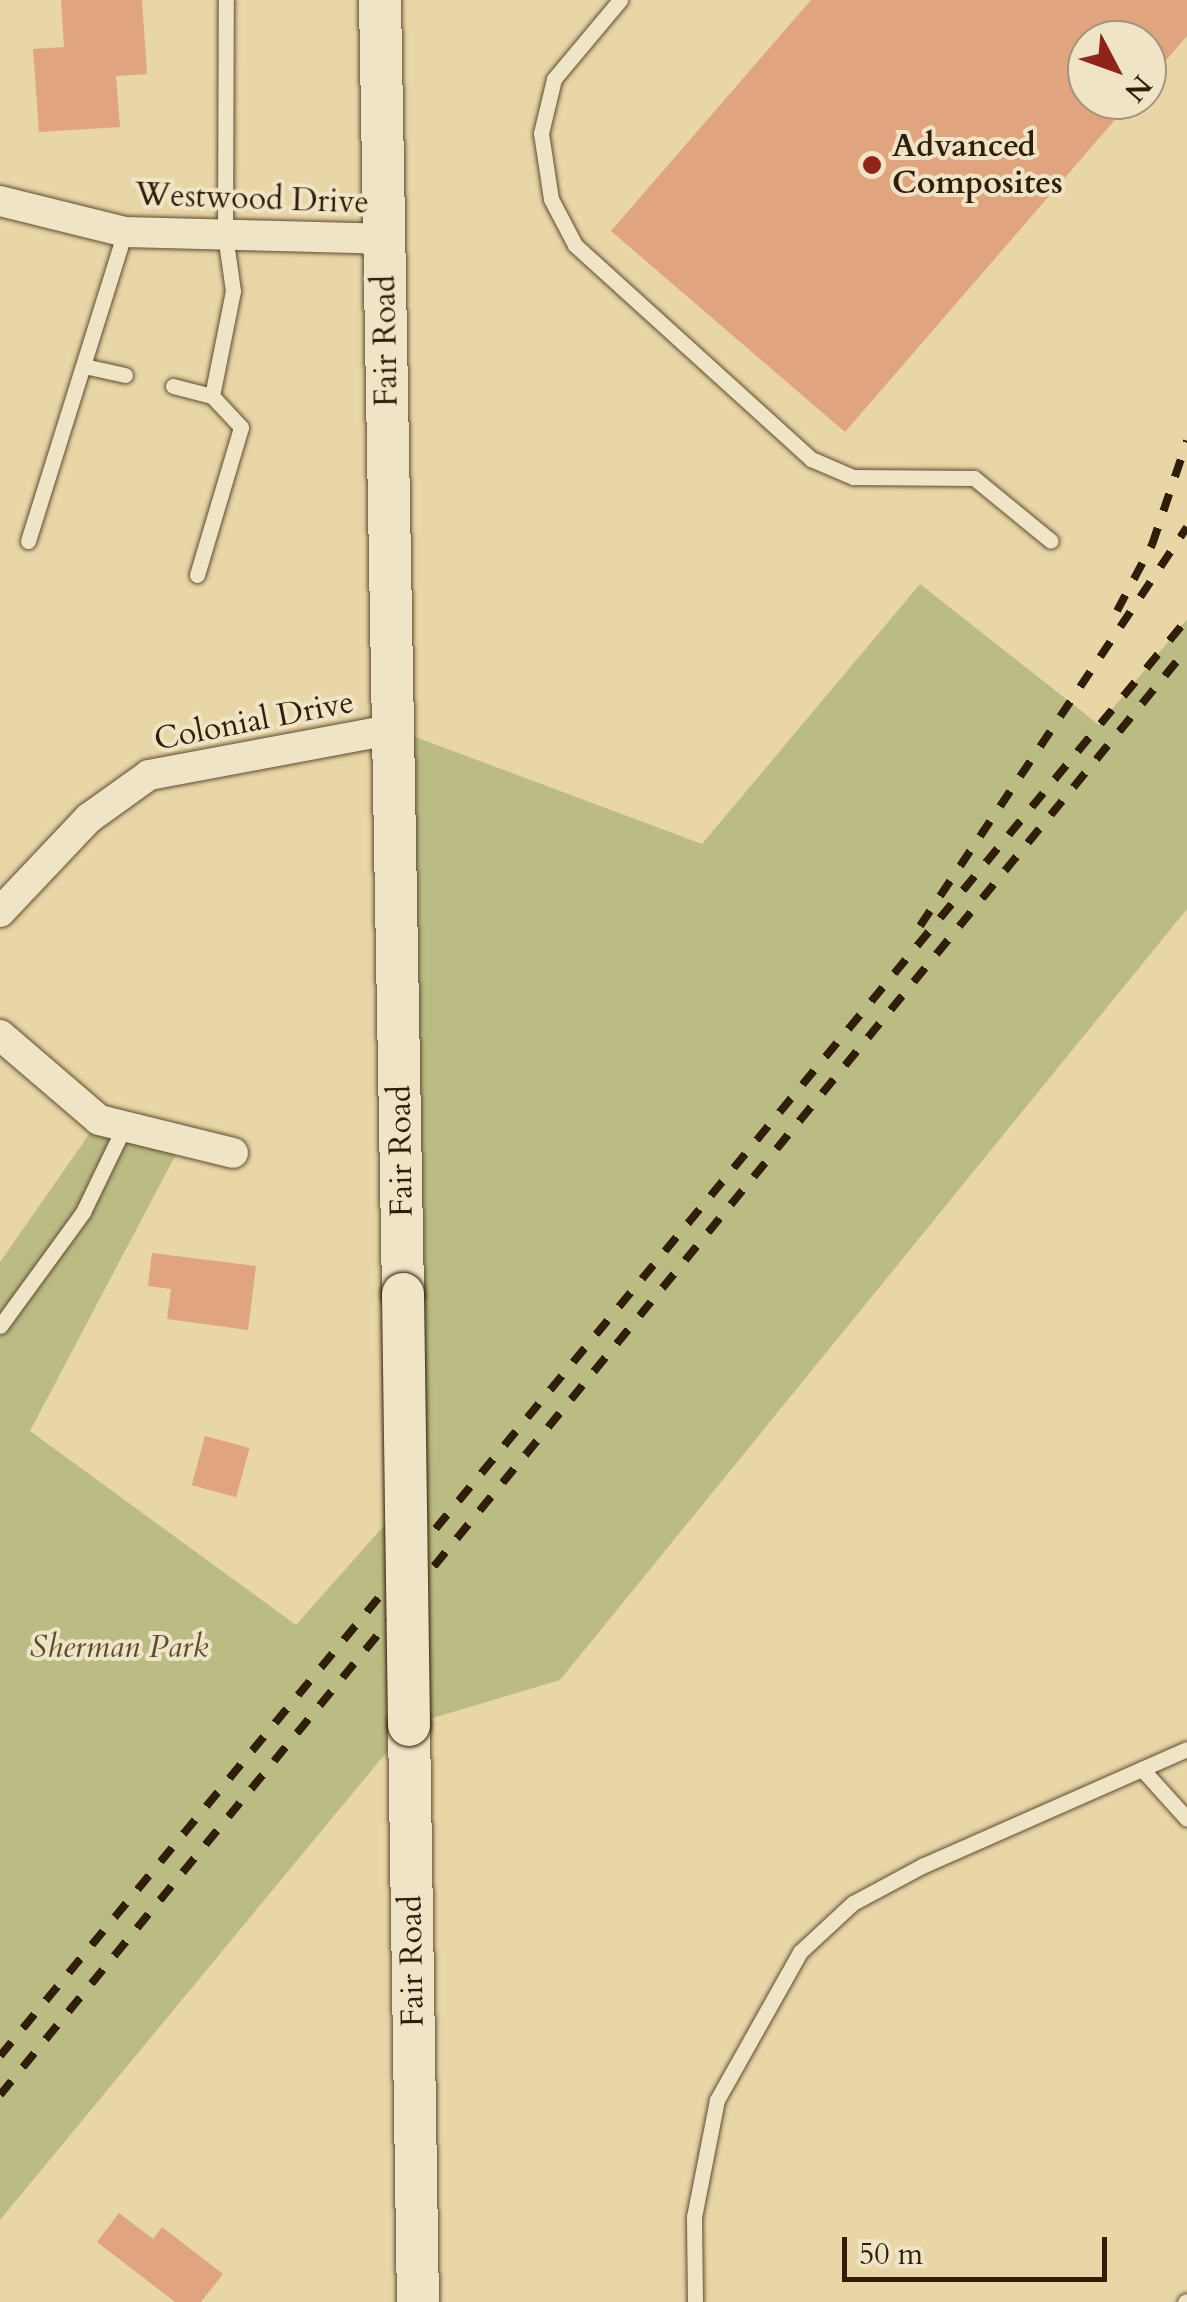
<!DOCTYPE html>
<html>
<head>
<meta charset="utf-8">
<style>
  body { margin:0 }
  #map { position:relative; width:1187px; height:2302px; overflow:hidden; background:#e8d6a7; font-family:Cardo,serif }
  div>[style] { position:absolute }
  [style*='--x'] { left:calc(var(--x)*1px); top:calc(var(--y)*1px); width:calc(var(--w)*1px); rotate:calc(var(--a)*1deg) }
  .green>* { inset:0; background:#bbbc84 }
  .building>* { inset:0; background:#e0a47f; transform-origin:0 0 }
  .roads { filter:drop-shadow(0 0 2px #5f4c30) drop-shadow(0 0 2px #5f4c30) }
  .service>* { height:15px; margin:-7.5px; padding:0 7.5px; transform-origin:7.5px; border-radius:7.5px; background:#f0e4c6 }
  .minor>* { height:30px; margin:-15px; padding:0 15px; transform-origin:15px; border-radius:15px; background:#f0e4c6 }
  .secondary>* { height:42px; margin:-21px; padding:0 21px; transform-origin:21px; border-radius:21px; background:#f0e4c6 }
  .rail>* { height:8px; margin-top:-4px; transform-origin:0; background:repeating-linear-gradient(90deg,#311e09 0 18px,transparent 0 36px) }
  .bridges { filter:drop-shadow(0 0 2px #311e09) drop-shadow(0 0 2px #311e09) }
  .secondary-bridge>* { height:42px; margin:-21px; padding:0 21px; transform-origin:21px; border-radius:21px; background:#f0e4c6 }
  .dots>* { width:28px; height:28px; translate:-50% -50%; box-sizing:border-box; border:5px solid #f0e4c6; border-radius:50% }
  span { translate:-50% -50%; white-space:nowrap; text-align:center; line-height:1.15; -webkit-text-stroke:8px #f0e4c6; paint-order:stroke }
  .poi-label { font-size:32px; color:#311e09; font-weight:700 }
  .left { translate:0 -50%; text-align:left }
  .street-label { font-size:32px; color:#311e09 }
  .park-label { font-size:32px; color:#5a4d2e; font-style:italic }
  .north { position:absolute; left:1067px; top:20px; width:100px; height:100px; box-sizing:border-box; background:#f0e4c6; border:2px solid #a4957a; border-radius:50%; rotate:131deg; font-size:28px; font-weight:700; line-height:40px; text-align:center; color:#311e09 }
  .north::after { content:''; display:block; margin:auto; width:35px; height:45px; background:#8f2418; clip-path:polygon(50% 0,100% 100%,50% 72%,0 100%) }
  .scale { position:absolute; left:842px; top:2237px; width:265px; height:45px; box-sizing:border-box; border:5px solid #311e09; border-top:0; padding-left:12px; font-size:30px; line-height:35px; white-space:nowrap; color:#311e09; -webkit-text-stroke:8px #f0e4c6; paint-order:stroke }
</style>
</head>
<body>
<div id="map">
  <div class="green">
    <i style="clip-path:polygon(920px 584px,1099px 725px,1187px 619px,1187px 909px,560px 1680px,409px 1725px,0 2220px,0 1262px,99px 1120px,183px 1141px,30px 1431px,296px 1625px,405px 1502px,394px 729px,702px 844px)"></i>
  </div>
  <div class="building">
    <i style="clip-path:polygon(61px 0,142px 0,147px 74px,116px 76px,120px 127px,39px 132px,33px 49px,64px 47px)"></i>
    <i style="clip-path:polygon(811px 0,1187px 0,1187px 36px,1147px 82px,1147px 40px,1087px 40px,1087px 100px,1132px 100px,845px 432px,611px 231px)"></i>
    <i style="clip-path:polygon(152px 1253px,256px 1266px,248px 1330px,167px 1319px,171px 1289px,148px 1286px)"></i>
    <i style="left:205px;top:1436px;width:46px;height:51px;rotate:15deg"></i>
    <i style="clip-path:polygon(119px 2213px,153px 2239px,162px 2227px,223px 2274px,201px 2302px,175px 2302px,97px 2242px)"></i>
  </div>
  <div class="roads">
    <div class="service">
      <i style="--x:620;--y:0;--w:103;--a:129.9"></i>
      <i style="--x:554;--y:79;--w:56;--a:103.5"></i>
      <i style="--x:541;--y:133;--w:67;--a:81.4"></i>
      <i style="--x:551;--y:199;--w:52;--a:62.4"></i>
      <i style="--x:575;--y:245;--w:319;--a:42.2"></i>
      <i style="--x:811;--y:459;--w:46;--a:23.2"></i>
      <i style="--x:853;--y:477;--w:121;--a:0.5"></i>
      <i style="--x:974;--y:478;--w:99;--a:39.3"></i>
      <i style="--x:84;--y:366;--w:42;--a:12.4"></i>
      <i style="--x:173;--y:386;--w:40;--a:14.4"></i>
      <i style="--x:212;--y:396;--w:107;--a:-78.7"></i>
      <i style="--x:233;--y:291;--w:57;--a:-98.1"></i>
      <i style="--x:225;--y:235;--w:235;--a:-89.8"></i>
      <i style="--x:28;--y:541;--w:324;--a:-72.6"></i>
      <i style="--x:197;--y:575;--w:154;--a:-73.4"></i>
      <i style="--x:241;--y:427;--w:42;--a:-133.1"></i>
      <i style="--x:0;--y:1326;--w:141;--a:-53.9"></i>
      <i style="--x:83;--y:1212;--w:94;--a:-64.2"></i>
      <i style="--x:1142;--y:1769;--w:67;--a:48"></i>
      <i style="--x:695;--y:2302;--w:85;--a:-90.7"></i>
      <i style="--x:694;--y:2217;--w:119;--a:-78.9"></i>
      <i style="--x:717;--y:2100;--w:170;--a:-60.7"></i>
      <i style="--x:800;--y:1952;--w:72;--a:-42.8"></i>
      <i style="--x:853;--y:1903;--w:81;--a:-28.2"></i>
      <i style="--x:924;--y:1865;--w:287;--a:-23.8"></i>
      <i style="--x:1185;--y:2302;--w:2;--a:-27"></i>
    </div>
    <div class="minor">
      <i style="--x:0;--y:201;--w:129;--a:13.9"></i>
      <i style="--x:125;--y:232;--w:259;--a:1.5"></i>
      <i style="--x:0;--y:912;--w:129;--a:-46.6"></i>
      <i style="--x:89;--y:818;--w:74;--a:-35.6"></i>
      <i style="--x:149;--y:775;--w:249;--a:-10.6"></i>
      <i style="--x:0;--y:1035;--w:130;--a:40.6"></i>
      <i style="--x:99;--y:1120;--w:138;--a:13.8"></i>
    </div>
    <div class="secondary">
      <i style="--x:380;--y:0;--w:1294;--a:88.98"></i>
      <i style="--x:409;--y:1725;--w:577;--a:89.11"></i>
    </div>
  </div>
  <div class="rail">
    <i style="--x:1117;--y:611;--w:75;--a:-62.1"></i>
    <i style="--x:1152;--y:545;--w:110;--a:-71.4"></i>
    <i style="--x:920;--y:926;--w:480;--a:-56.2"></i>
    <i style="--x:0;--y:2056;--w:1864;--a:-50.44"></i>
    <i style="--x:0;--y:2095;--w:1871;--a:-50.62"></i>
  </div>
  <div class="bridges">
    <div class="secondary-bridge">
      <i style="--x:403;--y:1294;--w:431;--a:89.2"></i>
    </div>
  </div>
  <div class="dots">
    <i style="left:872px;top:165px;background:#8f2418"></i>
  </div>
  <div class="poi-label">
    <span class="left" style="left:892px;top:165px">Advanced<br>Composites</span>
  </div>
  <div class="street-label">
    <span style="left:252px;top:199px;rotate:2deg">Westwood Drive</span>
    <span style="left:386px;top:341px;rotate:-91deg">Fair Road</span>
    <span style="left:254px;top:721px;rotate:-11deg">Colonial Drive</span>
    <span style="left:401px;top:1151px;rotate:-91deg">Fair Road</span>
    <span style="left:412px;top:1961px;rotate:-91deg">Fair Road</span>
  </div>
  <div class="park-label">
    <span style="left:119px;top:1647px">Sherman Park</span>
  </div>
  <div class="north">N</div>
  <div class="scale">50 m</div>
</div>
</body>
</html>
